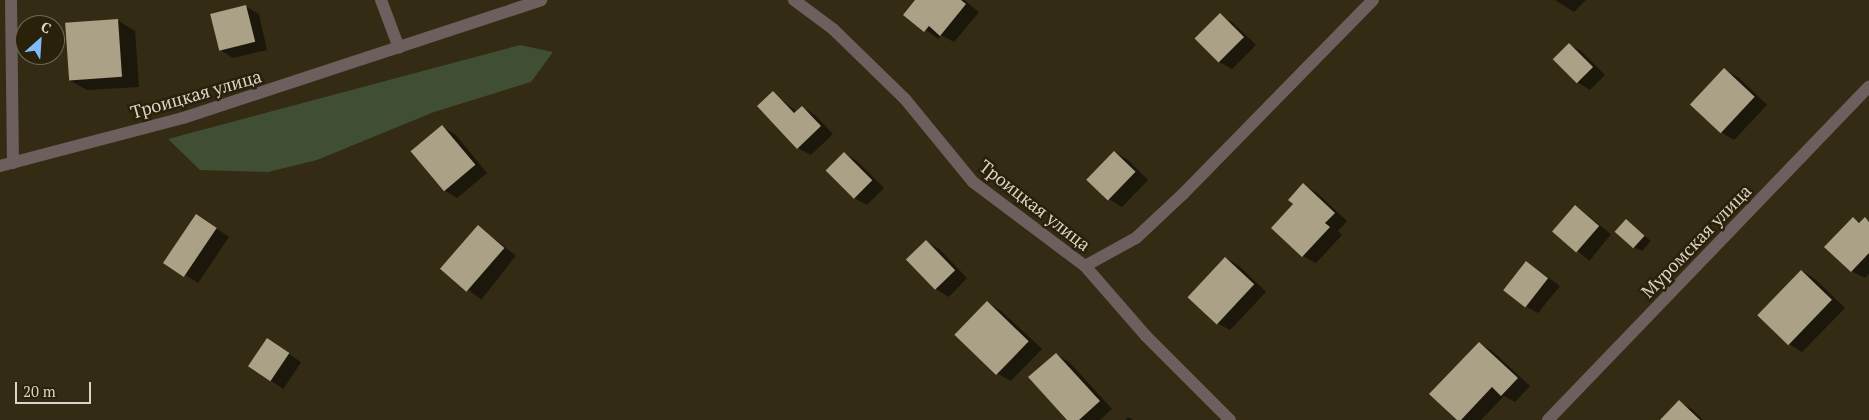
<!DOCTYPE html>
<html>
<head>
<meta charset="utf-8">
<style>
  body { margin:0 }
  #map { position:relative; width:1869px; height:420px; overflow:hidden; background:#332b14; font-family:"PT Serif",serif }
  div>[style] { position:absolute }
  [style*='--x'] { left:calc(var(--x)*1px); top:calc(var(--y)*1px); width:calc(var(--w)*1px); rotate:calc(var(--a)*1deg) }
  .green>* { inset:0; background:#404e33 }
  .shadow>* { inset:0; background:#0007; transform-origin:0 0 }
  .building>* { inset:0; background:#aba187; transform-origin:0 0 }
  .minor>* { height:12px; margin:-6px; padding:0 6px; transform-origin:6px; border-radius:6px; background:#6d5f5d }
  span { translate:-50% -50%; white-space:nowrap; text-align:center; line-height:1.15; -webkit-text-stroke:5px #29210a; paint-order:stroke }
  .street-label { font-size:18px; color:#d9d4c7 }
  .north { position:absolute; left:15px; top:15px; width:50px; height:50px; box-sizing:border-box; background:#29210a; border:1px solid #6f6956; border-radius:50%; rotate:26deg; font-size:14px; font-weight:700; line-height:20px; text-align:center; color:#d9d4c7 }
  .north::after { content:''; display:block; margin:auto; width:18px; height:22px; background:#7fbdfa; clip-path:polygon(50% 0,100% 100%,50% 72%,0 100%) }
  .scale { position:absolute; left:15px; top:382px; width:76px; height:22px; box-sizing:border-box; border:2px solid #d9d4c7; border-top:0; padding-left:6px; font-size:15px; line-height:18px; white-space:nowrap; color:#d9d4c7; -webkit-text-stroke:4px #29210a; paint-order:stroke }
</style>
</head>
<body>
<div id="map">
  <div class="green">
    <i style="clip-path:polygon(520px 45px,553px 52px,531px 82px,434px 112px,317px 160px,268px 172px,200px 170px,168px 139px)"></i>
  </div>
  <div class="shadow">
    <i style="clip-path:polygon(917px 0,964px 0,979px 12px,954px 42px,941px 35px,938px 39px,905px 14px)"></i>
    <i style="clip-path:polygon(1555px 0,1586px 0,1574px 12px)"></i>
    <i style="clip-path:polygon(245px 6px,259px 14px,267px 50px,233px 58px,220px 50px)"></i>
    <i style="clip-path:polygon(1220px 15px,1233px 23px,1256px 45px,1232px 69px,1219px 62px)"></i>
    <i style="clip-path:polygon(117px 20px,135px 31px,139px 87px,87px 90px,69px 80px)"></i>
    <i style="clip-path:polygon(1569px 44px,1582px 52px,1605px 75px,1590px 90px,1577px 82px,1554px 59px)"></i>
    <i style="clip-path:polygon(1724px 70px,1738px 77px,1767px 105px,1734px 140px,1721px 132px,1692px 104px)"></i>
    <i style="clip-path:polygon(773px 93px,797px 112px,802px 107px,815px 115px,833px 134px,811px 155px,798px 148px)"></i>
    <i style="clip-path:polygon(442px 127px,455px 134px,487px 173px,457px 198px,444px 190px,412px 151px)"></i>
    <i style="clip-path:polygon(1115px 152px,1128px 160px,1148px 180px,1122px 207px,1109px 199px,1088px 179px)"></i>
    <i style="clip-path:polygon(844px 153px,857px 161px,884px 188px,867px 205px,854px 198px)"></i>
    <i style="clip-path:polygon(1304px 185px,1317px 193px,1347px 221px,1338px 231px,1342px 235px,1316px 263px,1303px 256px,1295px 204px)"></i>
    <i style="left:1576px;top:206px;width:45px;height:34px;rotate:39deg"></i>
    <i style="clip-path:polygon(1853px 218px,1861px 223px,1865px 219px,1869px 221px,1869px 274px,1865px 278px,1851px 271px)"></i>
    <i style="clip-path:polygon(1626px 221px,1651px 241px,1642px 251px,1635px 248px)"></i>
    <i style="clip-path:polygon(209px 223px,229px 237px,198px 283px,165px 262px)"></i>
    <i style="left:478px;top:226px;width:48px;height:56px;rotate:38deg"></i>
    <i style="clip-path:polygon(926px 241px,939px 249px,967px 278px,949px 297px,936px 289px)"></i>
    <i style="clip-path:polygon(1226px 258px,1239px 266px,1266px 292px,1230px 330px,1217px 323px)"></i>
    <i style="clip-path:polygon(1527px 262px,1560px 286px,1538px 313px,1525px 306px)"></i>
    <i style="clip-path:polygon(1802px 271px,1815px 279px,1845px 308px,1802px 352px,1789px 344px)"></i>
    <i style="clip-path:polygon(987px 302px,1000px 310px,1042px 349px,1011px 381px,998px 374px)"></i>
    <i style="left:268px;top:340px;width:40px;height:32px;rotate:34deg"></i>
    <i style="clip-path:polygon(1479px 343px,1492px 351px,1530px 386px,1515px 402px,1504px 396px,1481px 420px,1459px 420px)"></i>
    <i style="clip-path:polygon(1056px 354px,1069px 362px,1112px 409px,1100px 420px,1069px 420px)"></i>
    <i style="clip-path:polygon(1679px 402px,1692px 409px,1703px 420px,1661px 420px)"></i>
    <i style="clip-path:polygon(1128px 417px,1133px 420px,1125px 420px)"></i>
  </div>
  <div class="building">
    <i style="clip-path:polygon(915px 0,961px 0,966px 4px,940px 36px,929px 26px,924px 32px,903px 15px)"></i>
    <i style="left:246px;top:5px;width:38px;height:37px;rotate:76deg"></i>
    <i style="left:1220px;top:13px;width:34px;height:36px;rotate:45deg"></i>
    <i style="left:118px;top:19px;width:58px;height:53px;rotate:86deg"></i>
    <i style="left:1569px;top:43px;width:34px;height:23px;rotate:45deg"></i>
    <i style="left:1724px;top:68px;width:42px;height:50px;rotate:43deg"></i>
    <i style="clip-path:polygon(773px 91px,794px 113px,802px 106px,821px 126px,797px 149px,757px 106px)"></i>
    <i style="left:442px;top:125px;width:52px;height:41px;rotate:50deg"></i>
    <i style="left:1114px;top:151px;width:30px;height:40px;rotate:44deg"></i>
    <i style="left:844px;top:152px;width:40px;height:26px;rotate:45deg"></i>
    <i style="clip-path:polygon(1303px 183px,1335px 213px,1325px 223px,1330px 227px,1302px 257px,1271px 228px,1293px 204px,1288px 200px)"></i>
    <i style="left:1575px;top:205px;width:32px;height:35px;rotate:41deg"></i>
    <i style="left:196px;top:214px;width:25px;height:59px;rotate:34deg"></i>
    <i style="clip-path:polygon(1853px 217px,1859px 223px,1865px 217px,1869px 222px,1869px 253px,1851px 272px,1824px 247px)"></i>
    <i style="left:1626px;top:219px;width:25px;height:17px;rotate:42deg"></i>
    <i style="left:478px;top:225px;width:35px;height:58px;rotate:41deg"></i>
    <i style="left:926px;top:240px;width:42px;height:28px;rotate:46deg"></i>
    <i style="left:1225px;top:257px;width:40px;height:55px;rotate:43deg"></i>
    <i style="left:1526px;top:261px;width:28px;height:37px;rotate:38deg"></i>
    <i style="left:1801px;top:270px;width:43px;height:63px;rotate:44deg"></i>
    <i style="left:987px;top:301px;width:58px;height:47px;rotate:44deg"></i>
    <i style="left:267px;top:338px;width:27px;height:34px;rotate:34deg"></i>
    <i style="clip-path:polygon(1479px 342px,1518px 378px,1501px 396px,1492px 387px,1461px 420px,1457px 420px,1429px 394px)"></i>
    <i style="clip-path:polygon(1056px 353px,1100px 401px,1079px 420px,1067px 420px,1028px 377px)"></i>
    <i style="clip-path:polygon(1679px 400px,1700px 420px,1660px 420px)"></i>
  </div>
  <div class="minor">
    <i style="--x:11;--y:0;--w:163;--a:89.3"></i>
    <i style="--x:381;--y:0;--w:51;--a:69.4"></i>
    <i style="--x:794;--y:0;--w:49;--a:36.6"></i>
    <i style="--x:833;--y:29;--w:100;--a:44.2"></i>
    <i style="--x:905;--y:99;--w:107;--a:50.7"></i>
    <i style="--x:973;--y:182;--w:140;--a:36.9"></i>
    <i style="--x:1085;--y:266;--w:93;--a:48.9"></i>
    <i style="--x:1146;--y:336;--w:119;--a:45"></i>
    <i style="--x:0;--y:166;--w:189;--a:-14.7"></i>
    <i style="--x:183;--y:118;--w:377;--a:-18.2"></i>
    <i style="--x:1085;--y:266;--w:58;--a:-28.8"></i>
    <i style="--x:1136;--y:238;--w:63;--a:-43.1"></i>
    <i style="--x:1182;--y:195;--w:273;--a:-45.6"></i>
    <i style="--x:1548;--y:420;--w:463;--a:-46.1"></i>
  </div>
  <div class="street-label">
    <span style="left:196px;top:94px;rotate:-16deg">Троицкая улица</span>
    <span style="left:1035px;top:205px;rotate:38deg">Троицкая улица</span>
    <span style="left:1696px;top:241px;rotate:-46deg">Муромская улица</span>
  </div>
  <div class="north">С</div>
  <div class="scale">20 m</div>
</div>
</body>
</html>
